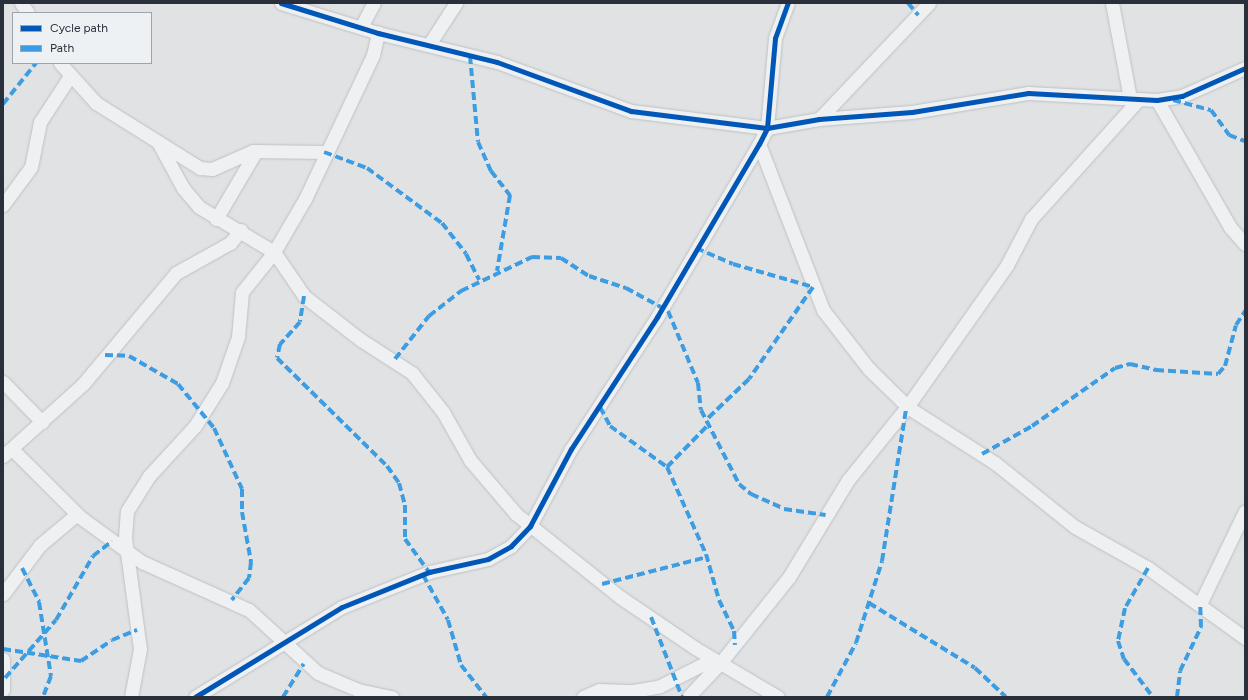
<!DOCTYPE html>
<html>
<head>
<meta charset="utf-8">
<style>
  body { margin:0 }
  #map { position:relative; width:1248px; height:700px; overflow:hidden; background:#e0e2e4; font-family:Figtree,sans-serif }
  div>[style] { position:absolute }
  [style*='--x'] { left:calc(var(--x)*1px); top:calc(var(--y)*1px); width:calc(var(--w)*1px); rotate:calc(var(--a)*1deg) }
  .roads { filter:drop-shadow(0 0 1px #bec0c2) drop-shadow(0 0 1px #bec0c2) }
  .minor>* { height:13px; margin:-6.5px; padding:0 6.5px; transform-origin:6.5px; border-radius:6.5px; background:#eff0f2 }
  .quiet>* { height:4px; margin-top:-2px; transform-origin:0; background:repeating-linear-gradient(90deg,#3d9de2 0 8px,transparent 0 12px) }
  .cycleway>* { height:5px; margin:-2.5px; padding:0 2.5px; transform-origin:2.5px; border-radius:2.5px; background:#0057b8 }
  span { translate:-50% -50%; white-space:nowrap; text-align:center; line-height:1.15; -webkit-text-stroke:4px #eef1f4; paint-order:stroke }
  .frame { position:absolute; inset:0; border:4px solid #29303c; pointer-events:none }
  .legend { position:absolute; left:12px; top:12px; width:140px; height:52px; box-sizing:border-box; background:#eef1f4; border:1px solid #9fa4aa; margin:0; padding:5px 7px; list-style:none; font-size:12px; color:#29303c }
  .legend li { display:flex; align-items:center; gap:8px; height:20px }
  .legend b { width:20px; border:1px solid #9fa4aa }
</style>
</head>
<body>
<div id="map">
  <div class="roads">
    <div class="minor">
      <i style="--x:21;--y:3;--w:12;--a:55"></i>
      <i style="--x:281;--y:3;--w:102;--a:17.2"></i>
      <i style="--x:378;--y:33;--w:122;--a:13.7"></i>
      <i style="--x:497;--y:62;--w:143;--a:20.1"></i>
      <i style="--x:631;--y:111;--w:137;--a:7.1"></i>
      <i style="--x:767;--y:128;--w:53;--a:-9.8"></i>
      <i style="--x:819;--y:119;--w:93;--a:-4.3"></i>
      <i style="--x:912;--y:112;--w:118;--a:-9.3"></i>
      <i style="--x:1028;--y:93;--w:129;--a:3.1"></i>
      <i style="--x:1157;--y:100;--w:25;--a:-9"></i>
      <i style="--x:1182;--y:96;--w:69;--a:-24"></i>
      <i style="--x:1112;--y:3;--w:97;--a:79.3"></i>
      <i style="--x:361;--y:27;--w:27;--a:-62"></i>
      <i style="--x:430;--y:43;--w:48;--a:-57"></i>
      <i style="--x:60;--y:63;--w:54;--a:48"></i>
      <i style="--x:96;--y:103;--w:123;--a:32"></i>
      <i style="--x:200;--y:168;--w:12;--a:5"></i>
      <i style="--x:212;--y:169;--w:45;--a:-23.7"></i>
      <i style="--x:253;--y:151;--w:71;--a:0.8"></i>
      <i style="--x:1157;--y:100;--w:146;--a:60.1"></i>
      <i style="--x:1230;--y:227;--w:23;--a:49"></i>
      <i style="--x:819;--y:119;--w:160;--a:-46.5"></i>
      <i style="--x:159;--y:144;--w:50;--a:61.4"></i>
      <i style="--x:183;--y:188;--w:25;--a:50"></i>
      <i style="--x:199;--y:207;--w:87;--a:31"></i>
      <i style="--x:274;--y:252;--w:53;--a:55.7"></i>
      <i style="--x:304;--y:296;--w:72;--a:37.7"></i>
      <i style="--x:361;--y:340;--w:61;--a:32.9"></i>
      <i style="--x:412;--y:373;--w:50;--a:51.5"></i>
      <i style="--x:443;--y:412;--w:55;--a:60.6"></i>
      <i style="--x:470;--y:460;--w:71;--a:49.6"></i>
      <i style="--x:516;--y:514;--w:133;--a:38.6"></i>
      <i style="--x:620;--y:597;--w:91;--a:34.2"></i>
      <i style="--x:695;--y:648;--w:96;--a:30.6"></i>
      <i style="--x:759;--y:144;--w:178;--a:68.9"></i>
      <i style="--x:823;--y:310;--w:75;--a:52.1"></i>
      <i style="--x:869;--y:369;--w:56;--a:44.3"></i>
      <i style="--x:909;--y:408;--w:102;--a:32.6"></i>
      <i style="--x:995;--y:463;--w:102;--a:38.7"></i>
      <i style="--x:1075;--y:527;--w:84;--a:29.3"></i>
      <i style="--x:1148;--y:568;--w:120;--a:35.8"></i>
      <i style="--x:3;--y:205;--w:47;--a:-53.6"></i>
      <i style="--x:31;--y:167;--w:46;--a:-78.7"></i>
      <i style="--x:40;--y:122;--w:55;--a:-56.9"></i>
      <i style="--x:216;--y:219;--w:79;--a:-59.5"></i>
      <i style="--x:3;--y:382;--w:56;--a:45.7"></i>
      <i style="--x:13;--y:450;--w:95;--a:45"></i>
      <i style="--x:80;--y:517;--w:77;--a:36"></i>
      <i style="--x:142;--y:562;--w:117;--a:24.2"></i>
      <i style="--x:249;--y:610;--w:93;--a:42.4"></i>
      <i style="--x:318;--y:673;--w:43;--a:23"></i>
      <i style="--x:358;--y:690;--w:35;--a:12"></i>
      <i style="--x:3;--y:456;--w:108;--a:-42"></i>
      <i style="--x:83;--y:384;--w:145;--a:-50"></i>
      <i style="--x:176;--y:273;--w:62;--a:-29.1"></i>
      <i style="--x:230;--y:243;--w:17;--a:-50"></i>
      <i style="--x:3;--y:594;--w:61;--a:-52.9"></i>
      <i style="--x:40;--y:545;--w:48;--a:-40"></i>
      <i style="--x:1200;--y:604;--w:103;--a:-64.2"></i>
      <i style="--x:3;--y:659;--w:31;--a:90"></i>
      <i style="--x:131;--y:697;--w:49;--a:-79.4"></i>
      <i style="--x:140;--y:649;--w:112;--a:-97.7"></i>
      <i style="--x:125;--y:538;--w:27;--a:-86"></i>
      <i style="--x:127;--y:511;--w:41;--a:-57.8"></i>
      <i style="--x:149;--y:476;--w:68;--a:-47.4"></i>
      <i style="--x:195;--y:426;--w:51;--a:-57.9"></i>
      <i style="--x:222;--y:383;--w:49;--a:-70.8"></i>
      <i style="--x:238;--y:337;--w:45;--a:-84.9"></i>
      <i style="--x:242;--y:292;--w:51;--a:-51.3"></i>
      <i style="--x:274;--y:252;--w:61;--a:-59.7"></i>
      <i style="--x:305;--y:199;--w:159;--a:-64.7"></i>
      <i style="--x:373;--y:55;--w:23;--a:-77"></i>
      <i style="--x:195;--y:697;--w:172;--a:-31.5"></i>
      <i style="--x:342;--y:607;--w:94;--a:-21.9"></i>
      <i style="--x:429;--y:572;--w:60;--a:-12.4"></i>
      <i style="--x:488;--y:559;--w:26;--a:-29"></i>
      <i style="--x:511;--y:546;--w:28;--a:-46"></i>
      <i style="--x:530;--y:526;--w:87;--a:-62"></i>
      <i style="--x:571;--y:449;--w:158;--a:-56.9"></i>
      <i style="--x:657;--y:317;--w:201;--a:-59.5"></i>
      <i style="--x:759;--y:144;--w:18;--a:-63"></i>
      <i style="--x:767;--y:128;--w:90;--a:-84.9"></i>
      <i style="--x:775;--y:38;--w:37;--a:-70"></i>
      <i style="--x:583;--y:697;--w:17;--a:-24"></i>
      <i style="--x:599;--y:690;--w:34;--a:2"></i>
      <i style="--x:633;--y:691;--w:27;--a:-10"></i>
      <i style="--x:660;--y:686;--w:59;--a:-27"></i>
      <i style="--x:688;--y:697;--w:48;--a:-46.7"></i>
      <i style="--x:721;--y:662;--w:109;--a:-51.3"></i>
      <i style="--x:789;--y:577;--w:114;--a:-58.7"></i>
      <i style="--x:848;--y:480;--w:94;--a:-51.1"></i>
      <i style="--x:907;--y:407;--w:174;--a:-54.8"></i>
      <i style="--x:1007;--y:265;--w:52;--a:-62.4"></i>
      <i style="--x:1031;--y:219;--w:161;--a:-48"></i>
    </div>
  </div>
  <div class="quiet">
    <i style="--x:908;--y:3;--w:16;--a:50"></i>
    <i style="--x:470;--y:56;--w:86;--a:84.7"></i>
    <i style="--x:478;--y:142;--w:32;--a:66"></i>
    <i style="--x:491;--y:171;--w:31;--a:52"></i>
    <i style="--x:510;--y:195;--w:77;--a:99.7"></i>
    <i style="--x:1173;--y:100;--w:39;--a:15"></i>
    <i style="--x:1211;--y:110;--w:31;--a:54"></i>
    <i style="--x:1229;--y:135;--w:17;--a:21"></i>
    <i style="--x:3;--y:104;--w:53;--a:-51.2"></i>
    <i style="--x:324;--y:152;--w:46;--a:20.4"></i>
    <i style="--x:367;--y:168;--w:93;--a:36.3"></i>
    <i style="--x:442;--y:223;--w:39;--a:52"></i>
    <i style="--x:466;--y:254;--w:29;--a:63"></i>
    <i style="--x:696;--y:248;--w:40;--a:23.4"></i>
    <i style="--x:733;--y:264;--w:83;--a:16"></i>
    <i style="--x:813;--y:287;--w:112;--a:124.8"></i>
    <i style="--x:749;--y:379;--w:58;--a:136.4"></i>
    <i style="--x:304;--y:296;--w:26;--a:99"></i>
    <i style="--x:300;--y:322;--w:30;--a:132"></i>
    <i style="--x:280;--y:344;--w:14;--a:102"></i>
    <i style="--x:277;--y:358;--w:154;--a:44.5"></i>
    <i style="--x:387;--y:466;--w:21;--a:55"></i>
    <i style="--x:399;--y:483;--w:23;--a:75"></i>
    <i style="--x:405;--y:505;--w:34;--a:90"></i>
    <i style="--x:405;--y:539;--w:41;--a:54"></i>
    <i style="--x:105;--y:355;--w:24;--a:2"></i>
    <i style="--x:129;--y:356;--w:56;--a:29.7"></i>
    <i style="--x:178;--y:384;--w:57;--a:50.7"></i>
    <i style="--x:214;--y:428;--w:67;--a:65.3"></i>
    <i style="--x:242;--y:489;--w:23;--a:90"></i>
    <i style="--x:242;--y:512;--w:51;--a:79.8"></i>
    <i style="--x:251;--y:562;--w:16;--a:97"></i>
    <i style="--x:249;--y:578;--w:28;--a:128"></i>
    <i style="--x:395;--y:359;--w:55;--a:-51.7"></i>
    <i style="--x:429;--y:316;--w:41;--a:-38"></i>
    <i style="--x:461;--y:291;--w:79;--a:-25.6"></i>
    <i style="--x:532;--y:257;--w:29;--a:2"></i>
    <i style="--x:561;--y:258;--w:33;--a:33"></i>
    <i style="--x:589;--y:276;--w:39;--a:18"></i>
    <i style="--x:626;--y:288;--w:48;--a:28.7"></i>
    <i style="--x:668;--y:311;--w:78;--a:67.4"></i>
    <i style="--x:698;--y:383;--w:27;--a:84"></i>
    <i style="--x:701;--y:410;--w:83;--a:62.8"></i>
    <i style="--x:739;--y:484;--w:16;--a:40"></i>
    <i style="--x:751;--y:494;--w:36;--a:24"></i>
    <i style="--x:784;--y:509;--w:42;--a:8.1"></i>
    <i style="--x:600;--y:407;--w:21;--a:62"></i>
    <i style="--x:610;--y:426;--w:70;--a:35.7"></i>
    <i style="--x:667;--y:467;--w:95;--a:65.9"></i>
    <i style="--x:706;--y:554;--w:48;--a:74.2"></i>
    <i style="--x:719;--y:600;--w:34;--a:64"></i>
    <i style="--x:734;--y:631;--w:14;--a:86"></i>
    <i style="--x:982;--y:454;--w:57;--a:-29.2"></i>
    <i style="--x:1032;--y:426;--w:101;--a:-34.9"></i>
    <i style="--x:1115;--y:368;--w:16;--a:-15"></i>
    <i style="--x:1130;--y:364;--w:27;--a:13"></i>
    <i style="--x:1156;--y:370;--w:62;--a:3.7"></i>
    <i style="--x:1218;--y:374;--w:11;--a:-49"></i>
    <i style="--x:1225;--y:366;--w:42;--a:-75"></i>
    <i style="--x:1236;--y:325;--w:17;--a:-57"></i>
    <i style="--x:667;--y:467;--w:59;--a:-45.7"></i>
    <i style="--x:22;--y:568;--w:38;--a:63"></i>
    <i style="--x:39;--y:602;--w:75;--a:80.8"></i>
    <i style="--x:51;--y:676;--w:22;--a:111"></i>
    <i style="--x:1148;--y:568;--w:46;--a:119.9"></i>
    <i style="--x:1125;--y:608;--w:34;--a:102"></i>
    <i style="--x:1118;--y:641;--w:19;--a:72"></i>
    <i style="--x:1124;--y:659;--w:48;--a:52.7"></i>
    <i style="--x:423;--y:575;--w:51;--a:60.9"></i>
    <i style="--x:448;--y:620;--w:47;--a:73.9"></i>
    <i style="--x:461;--y:665;--w:41;--a:52"></i>
    <i style="--x:602;--y:584;--w:108;--a:-14.4"></i>
    <i style="--x:869;--y:603;--w:124;--a:31.5"></i>
    <i style="--x:975;--y:668;--w:42;--a:43.1"></i>
    <i style="--x:651;--y:617;--w:86;--a:68.8"></i>
    <i style="--x:3;--y:649;--w:79;--a:8.7"></i>
    <i style="--x:81;--y:661;--w:37;--a:-34"></i>
    <i style="--x:112;--y:640;--w:27;--a:-22"></i>
    <i style="--x:5;--y:678;--w:77;--a:-48.7"></i>
    <i style="--x:56;--y:620;--w:74;--a:-60"></i>
    <i style="--x:93;--y:556;--w:24;--a:-38"></i>
    <i style="--x:283;--y:697;--w:39;--a:-58"></i>
    <i style="--x:827;--y:697;--w:61;--a:-61.8"></i>
    <i style="--x:856;--y:643;--w:86;--a:-72.4"></i>
    <i style="--x:882;--y:561;--w:154;--a:-81"></i>
    <i style="--x:1177;--y:697;--w:26;--a:-83"></i>
    <i style="--x:1180;--y:671;--w:49;--a:-64.5"></i>
    <i style="--x:1201;--y:627;--w:23;--a:-92"></i>
  </div>
  <div class="cycleway">
    <i style="--x:281;--y:3;--w:102;--a:17.2"></i>
    <i style="--x:378;--y:33;--w:122;--a:13.7"></i>
    <i style="--x:497;--y:62;--w:143;--a:20.1"></i>
    <i style="--x:631;--y:111;--w:137;--a:7.1"></i>
    <i style="--x:767;--y:128;--w:53;--a:-9.8"></i>
    <i style="--x:819;--y:119;--w:93;--a:-4.3"></i>
    <i style="--x:912;--y:112;--w:118;--a:-9.3"></i>
    <i style="--x:1028;--y:93;--w:129;--a:3.1"></i>
    <i style="--x:1157;--y:100;--w:25;--a:-9"></i>
    <i style="--x:1182;--y:96;--w:69;--a:-24"></i>
    <i style="--x:195;--y:697;--w:172;--a:-31.5"></i>
    <i style="--x:342;--y:607;--w:94;--a:-21.9"></i>
    <i style="--x:429;--y:572;--w:60;--a:-12.4"></i>
    <i style="--x:488;--y:559;--w:26;--a:-29"></i>
    <i style="--x:511;--y:546;--w:28;--a:-46"></i>
    <i style="--x:530;--y:526;--w:87;--a:-62"></i>
    <i style="--x:571;--y:449;--w:158;--a:-56.9"></i>
    <i style="--x:657;--y:317;--w:201;--a:-59.5"></i>
    <i style="--x:759;--y:144;--w:18;--a:-63"></i>
    <i style="--x:767;--y:128;--w:90;--a:-84.9"></i>
    <i style="--x:775;--y:38;--w:37;--a:-70"></i>
  </div>
  <div class="frame"></div>
  <ul class="legend">
  <li><b style="height:5px;background:#0057b8"></b>Cycle path</li>
  <li><b style="height:5px;background:#3d9de2"></b>Path</li>
  </ul>
</div>
</body>
</html>
